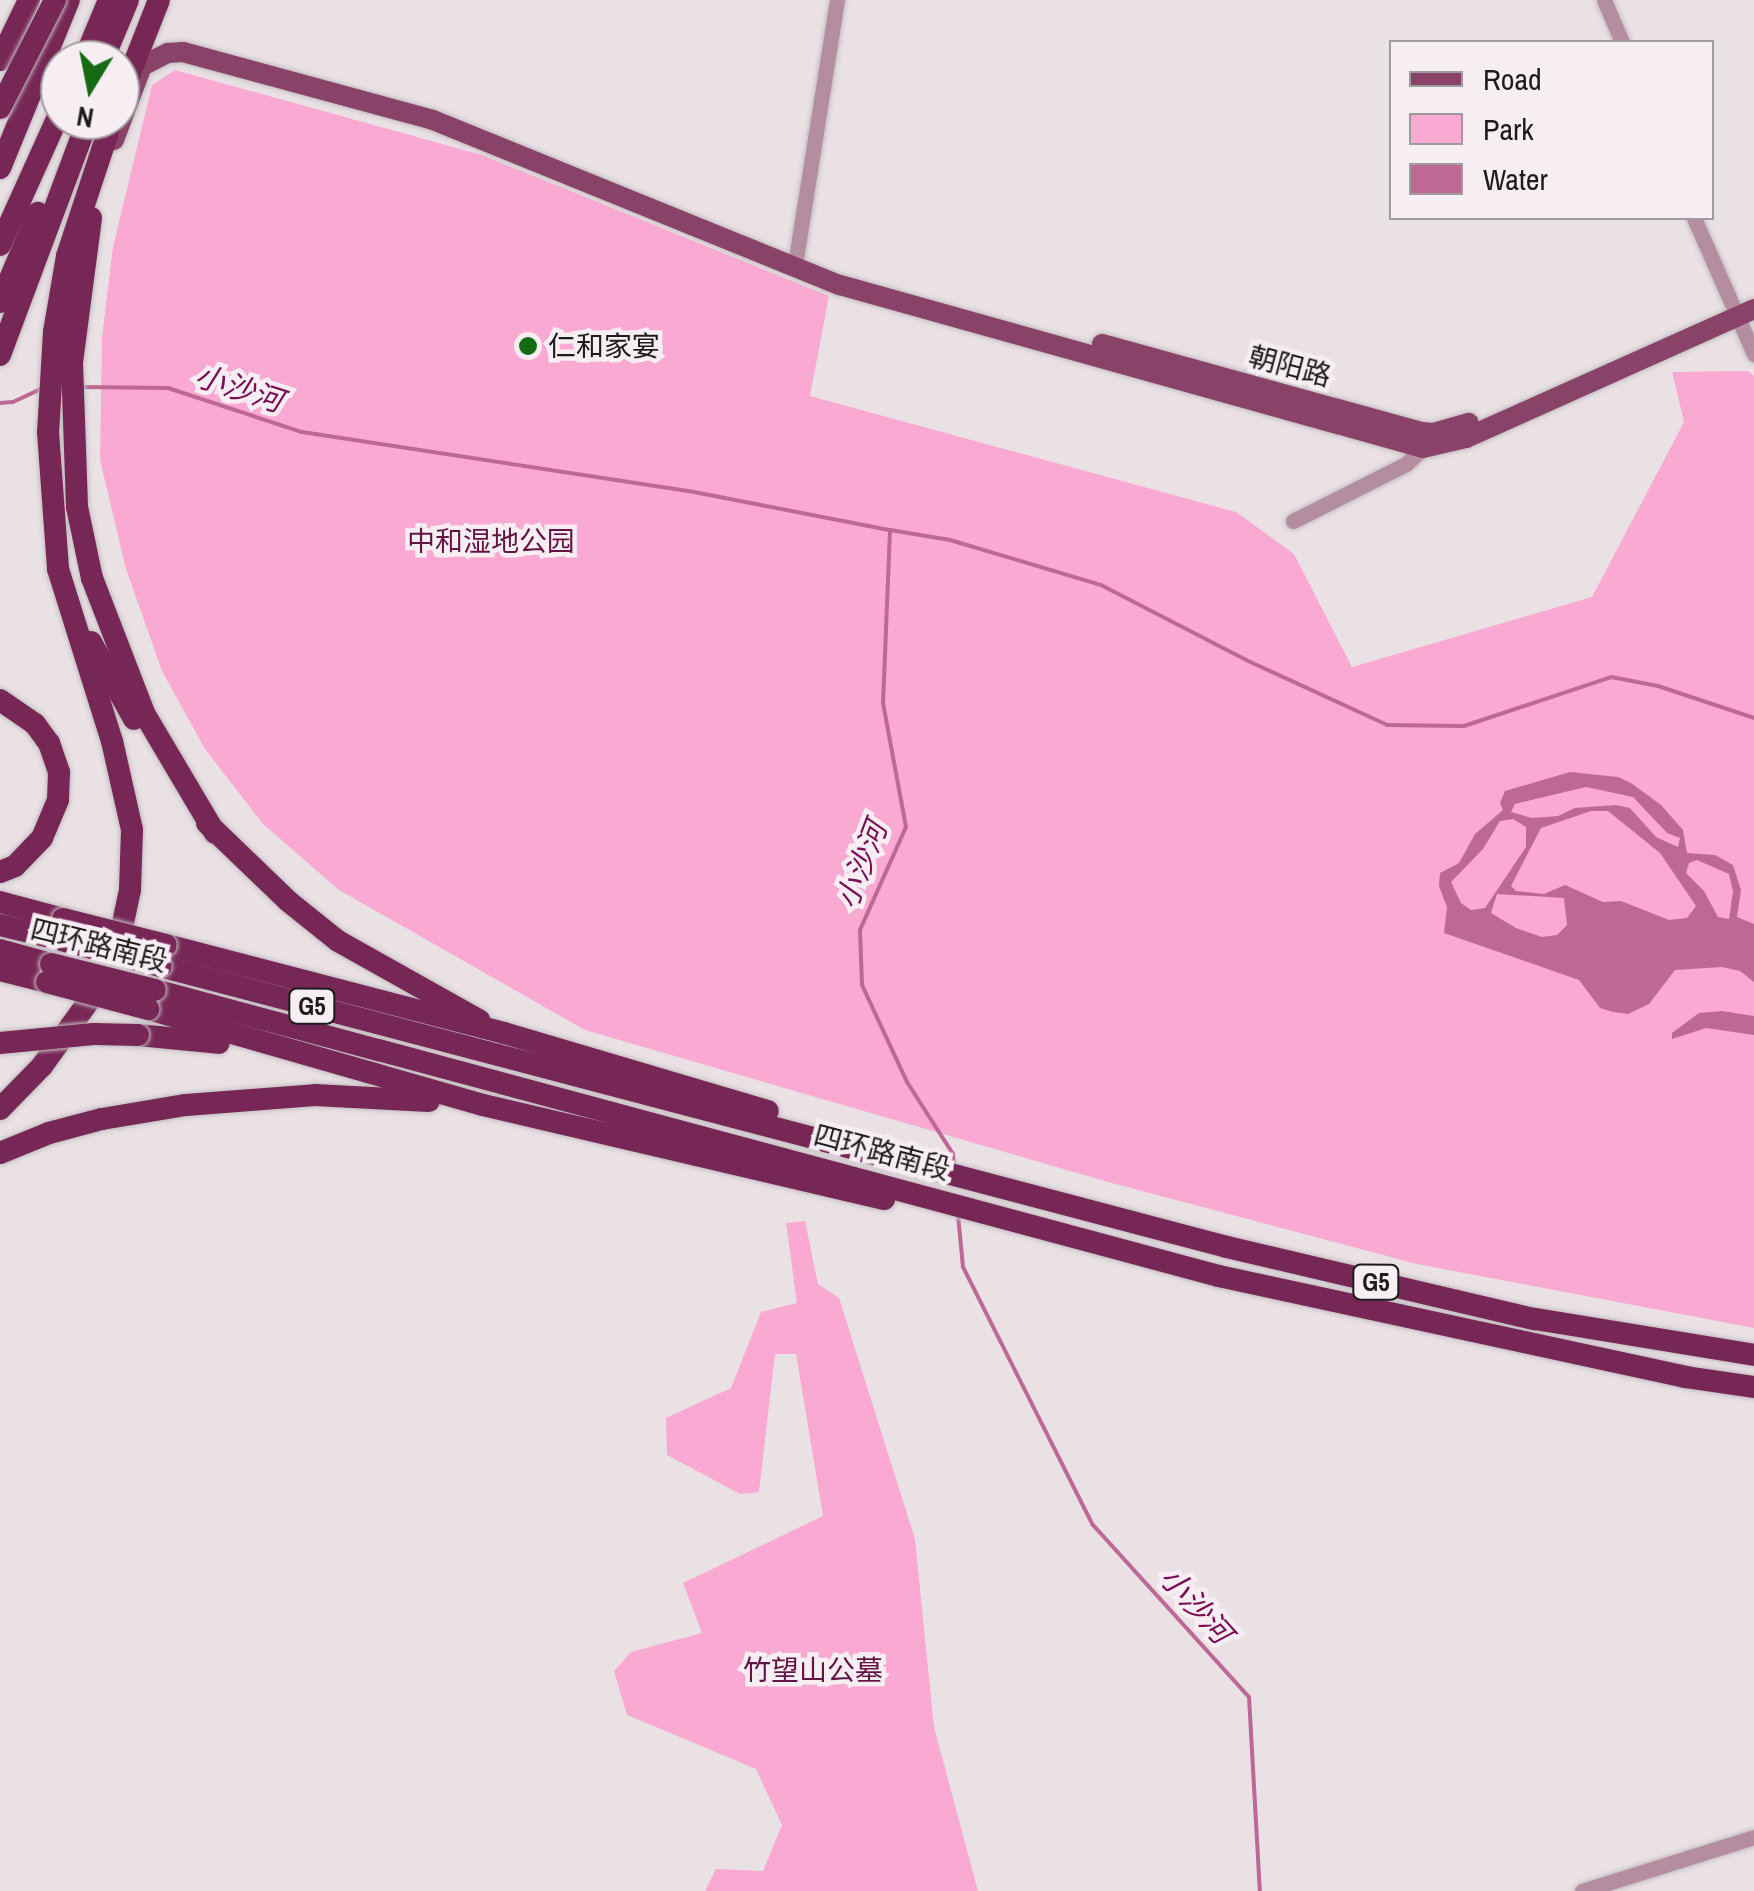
<!DOCTYPE html>
<html>
<head>
<meta charset="utf-8">
<style>
  body { margin:0 }
  #map { position:relative; width:1754px; height:1891px; overflow:hidden; background:#e9e1e4; font-family:"Archivo Narrow","Noto Sans SC",sans-serif }
  div>[style] { position:absolute }
  [style*='--x'] { left:calc(var(--x)*1px); top:calc(var(--y)*1px); width:calc(var(--w)*1px); rotate:calc(var(--a)*1deg) }
  .green>* { inset:0; background:#faaad2 }
  .water>* { inset:0; background:#be6896 }
  .stream>* { height:4px; margin:-2px; padding:0 2px; transform-origin:2px; border-radius:2px; background:#be6896 }
  .roads { filter:drop-shadow(0 0 2px #c4bdc0) drop-shadow(0 0 2px #c4bdc0) }
  .minor>* { height:15px; margin:-7.5px; padding:0 7.5px; transform-origin:7.5px; border-radius:7.5px; background:#b58da1 }
  .major>* { height:20px; margin:-10px; padding:0 10px; transform-origin:10px; border-radius:10px; background:#894369 }
  .highway>* { height:22px; margin:-11px; padding:0 11px; transform-origin:11px; border-radius:11px; background:#772755 }
  .bridges { filter:drop-shadow(0 0 2px #c4bdc0) drop-shadow(0 0 2px #c4bdc0) }
  .highway-bridge>* { height:22px; margin:-11px; padding:0 11px; transform-origin:11px; border-radius:11px; background:#772755 }
  .dots>* { width:28px; height:28px; translate:-50% -50%; box-sizing:border-box; border:5px solid #f6eef2; border-radius:50% }
  span { translate:-50% -50%; white-space:nowrap; text-align:center; line-height:1.15; -webkit-text-stroke:9px #f6eef2; paint-order:stroke }
  .shield-label span { padding:2px 8px; background:#f6eef2; border:2px solid; border-radius:8px; -webkit-text-stroke-width:0 }
  .shield-label { font-size:25px; color:#1d1b1c; font-weight:700 }
  .poi-label { font-size:28px; color:#1d1b1c }
  .left { translate:0 -50%; text-align:left }
  .street-label { font-size:28px; color:#1d1b1c }
  .park-label { font-size:28px; color:#631445 }
  .water-label { font-size:30px; color:#7a0d53; font-style:italic }
  .legend { position:absolute; left:1389px; top:40px; width:325px; height:180px; box-sizing:border-box; background:#f6eef2; border:2px solid #9f9a9c; margin:0; padding:12px 18px; list-style:none; font-size:30px; color:#1d1b1c }
  .legend li { display:flex; align-items:center; gap:20px; height:50px }
  .legend b { width:50px; border:2px solid #9f9a9c }
  .north { position:absolute; left:40px; top:40px; width:100px; height:100px; box-sizing:border-box; background:#f6eef2; border:2px solid #9f9a9c; border-radius:50%; rotate:190deg; font-size:28px; font-weight:700; line-height:40px; text-align:center; color:#1d1b1c }
  .north::after { content:''; display:block; margin:auto; width:35px; height:45px; background:#156b13; clip-path:polygon(50% 0,100% 100%,50% 72%,0 100%) }
</style>
</head>
<body>
<div id="map">
  <div class="green">
    <i style="clip-path:polygon(175px 70px,482px 155px,829px 296px,810px 396px,1236px 512px,1294px 554px,1352px 667px,1592px 597px,1684px 422px,1672px 372px,1748px 371px,1754px 376px,1754px 1328px,1417px 1264px,1108px 1182px,585px 1030px,339px 890px,263px 824px,205px 749px,162px 671px,126px 569px,100px 460px,102px 337px,113px 247px,152px 85px)"></i>
    <i style="clip-path:polygon(805px 1221px,818px 1284px,839px 1298px,915px 1539px,934px 1727px,978px 1891px,705px 1891px,716px 1869px,763px 1871px,782px 1825px,756px 1769px,627px 1715px,614px 1671px,631px 1652px,702px 1633px,683px 1583px,823px 1516px,796px 1354px,775px 1354px,759px 1492px,740px 1494px,667px 1455px,666px 1418px,731px 1388px,761px 1312px,797px 1303px,786px 1223px)"></i>
  </div>
  <div class="water">
    <i style="clip-path:polygon(evenodd,1570px 772px,1618px 777px,1631px 783px,1661px 805px,1683px 830px,1687px 853px,1715px 855px,1733px 865px,1741px 890px,1737px 917px,1754px 924px,1754px 982px,1740px 971px,1722px 967px,1675px 970px,1649px 1004px,1628px 1014px,1613px 1012px,1600px 1008px,1579px 980px,1444px 933px,1447px 907px,1439px 886px,1440px 873px,1459px 863px,1475px 834px,1503px 810px,1500px 803px,1505px 791px,1570px 772px,1586px 787px,1633px 797px,1667px 833px,1680px 838px,1678px 847px,1656px 837px,1630px 808px,1616px 805px,1575px 808px,1558px 816px,1532px 818px,1511px 812px,1515px 804px,1586px 787px,1570px 772px,1591px 811px,1608px 811px,1660px 853px,1696px 906px,1687px 918px,1669px 920px,1621px 901px,1603px 902px,1565px 885px,1544px 894px,1516px 891px,1511px 886px,1541px 828px,1591px 811px,1570px 772px,1513px 819px,1526px 827px,1526px 847px,1485px 908px,1471px 910px,1461px 903px,1451px 882px,1483px 849px,1500px 821px,1513px 819px,1570px 772px,1697px 860px,1729px 874px,1733px 891px,1729px 919px,1718px 917px,1704px 891px,1686px 873px,1689px 863px,1697px 860px,1570px 772px,1497px 894px,1564px 898px,1567px 925px,1557px 935px,1542px 937px,1516px 928px,1491px 913px,1497px 894px)"></i>
    <i style="clip-path:polygon(1722px 1011px,1754px 1016px,1754px 1035px,1706px 1028px,1672px 1039px,1672px 1033px,1699px 1013px)"></i>
  </div>
  <div class="stream">
    <i style="--x:81;--y:387;--w:87;--a:0.7"></i>
    <i style="--x:168;--y:388;--w:141;--a:18.2"></i>
    <i style="--x:302;--y:432;--w:397;--a:8.7"></i>
    <i style="--x:694;--y:492;--w:200;--a:11"></i>
    <i style="--x:890;--y:530;--w:173;--a:92.3"></i>
    <i style="--x:883;--y:703;--w:126;--a:79.5"></i>
    <i style="--x:906;--y:827;--w:113;--a:114.1"></i>
    <i style="--x:860;--y:930;--w:55;--a:87.9"></i>
    <i style="--x:862;--y:985;--w:107;--a:65.1"></i>
    <i style="--x:907;--y:1082;--w:85;--a:57.4"></i>
    <i style="--x:953;--y:1154;--w:12;--a:85"></i>
    <i style="--x:0;--y:403;--w:13;--a:-4"></i>
    <i style="--x:13;--y:402;--w:31;--a:-25"></i>
    <i style="--x:890;--y:530;--w:61;--a:9.5"></i>
    <i style="--x:950;--y:540;--w:158;--a:16.6"></i>
    <i style="--x:1101;--y:585;--w:163;--a:27.3"></i>
    <i style="--x:1246;--y:660;--w:155;--a:24.7"></i>
    <i style="--x:1387;--y:725;--w:77;--a:0.7"></i>
    <i style="--x:1464;--y:726;--w:155;--a:-18.4"></i>
    <i style="--x:1611;--y:677;--w:48;--a:10.8"></i>
    <i style="--x:1658;--y:686;--w:101;--a:18.4"></i>
    <i style="--x:958;--y:1215;--w:52;--a:84.5"></i>
    <i style="--x:963;--y:1267;--w:289;--a:63.3"></i>
    <i style="--x:1093;--y:1525;--w:232;--a:47.8"></i>
    <i style="--x:1249;--y:1697;--w:194;--a:86.8"></i>
  </div>
  <div class="roads">
    <div class="minor">
      <i style="--x:1604;--y:0;--w:46;--a:66.8"></i>
      <i style="--x:1694;--y:218;--w:149;--a:66.2"></i>
      <i style="--x:795;--y:265;--w:268;--a:-81"></i>
      <i style="--x:1293;--y:521;--w:127;--a:-26.8"></i>
      <i style="--x:1406;--y:464;--w:23;--a:-43"></i>
      <i style="--x:1582;--y:1891;--w:180;--a:-17.4"></i>
    </div>
    <div class="major">
      <i style="--x:114;--y:140;--w:79;--a:-69.3"></i>
      <i style="--x:142;--y:66;--w:29;--a:-27"></i>
      <i style="--x:168;--y:53;--w:15;--a:-4"></i>
      <i style="--x:183;--y:52;--w:259;--a:15.2"></i>
      <i style="--x:433;--y:120;--w:439;--a:22.1"></i>
      <i style="--x:840;--y:285;--w:605;--a:15.62"></i>
      <i style="--x:1423;--y:448;--w:44;--a:-13.1"></i>
      <i style="--x:1466;--y:438;--w:316;--a:-24.1"></i>
      <i style="--x:1102;--y:344;--w:331;--a:15.4"></i>
      <i style="--x:1421;--y:432;--w:12;--a:5"></i>
      <i style="--x:1433;--y:433;--w:37;--a:-16"></i>
    </div>
    <div class="highway">
      <i style="--x:0;--y:60;--w:67;--a:-64.2"></i>
      <i style="--x:84;--y:60;--w:65;--a:-67.4"></i>
      <i style="--x:103;--y:60;--w:65;--a:-67.4"></i>
      <i style="--x:120;--y:99;--w:106;--a:-68.5"></i>
      <i style="--x:112;--y:120;--w:143;--a:108.3"></i>
      <i style="--x:67;--y:256;--w:77;--a:99.7"></i>
      <i style="--x:54;--y:332;--w:100;--a:93.4"></i>
      <i style="--x:48;--y:432;--w:137;--a:85.8"></i>
      <i style="--x:58;--y:569;--w:180;--a:72.6"></i>
      <i style="--x:112;--y:741;--w:91;--a:77.3"></i>
      <i style="--x:132;--y:830;--w:60;--a:91.9"></i>
      <i style="--x:130;--y:890;--w:62;--a:102"></i>
      <i style="--x:0;--y:168;--w:182;--a:-67.7"></i>
      <i style="--x:91;--y:218;--w:146;--a:97.5"></i>
      <i style="--x:72;--y:363;--w:144;--a:88"></i>
      <i style="--x:77;--y:507;--w:73;--a:78.1"></i>
      <i style="--x:92;--y:578;--w:145;--a:68.9"></i>
      <i style="--x:144;--y:713;--w:139;--a:59.4"></i>
      <i style="--x:0;--y:245;--w:146;--a:-65.7"></i>
      <i style="--x:0;--y:302;--w:97;--a:-66.9"></i>
      <i style="--x:0;--y:355;--w:251;--a:-69.5"></i>
      <i style="--x:91;--y:642;--w:88;--a:60.8"></i>
      <i style="--x:0;--y:700;--w:42;--a:34.4"></i>
      <i style="--x:35;--y:724;--w:24;--a:54"></i>
      <i style="--x:49;--y:743;--w:31;--a:71"></i>
      <i style="--x:59;--y:772;--w:28;--a:92"></i>
      <i style="--x:58;--y:800;--w:41;--a:112.8"></i>
      <i style="--x:42;--y:838;--w:39;--a:134"></i>
      <i style="--x:15;--y:866;--w:16;--a:158"></i>
      <i style="--x:207;--y:823;--w:112;--a:43.9"></i>
      <i style="--x:288;--y:901;--w:64;--a:38.7"></i>
      <i style="--x:338;--y:941;--w:162;--a:29.3"></i>
      <i style="--x:0;--y:902;--w:65;--a:15.1"></i>
      <i style="--x:0;--y:925;--w:60;--a:13.6"></i>
      <i style="--x:166;--y:945;--w:349;--a:14.6"></i>
      <i style="--x:504;--y:1033;--w:275;--a:16.5"></i>
      <i style="--x:0;--y:950;--w:53;--a:15.4"></i>
      <i style="--x:160;--y:966;--w:1103;--a:14.75"></i>
      <i style="--x:1227;--y:1247;--w:316;--a:13.2"></i>
      <i style="--x:1535;--y:1319;--w:222;--a:9.3"></i>
      <i style="--x:0;--y:970;--w:49;--a:14.3"></i>
      <i style="--x:155;--y:990;--w:1102;--a:15.05"></i>
      <i style="--x:1219;--y:1276;--w:477;--a:12.2"></i>
      <i style="--x:1685;--y:1377;--w:70;--a:8.2"></i>
      <i style="--x:148;--y:1009;--w:348;--a:16"></i>
      <i style="--x:483;--y:1105;--w:412;--a:13.2"></i>
      <i style="--x:138;--y:1035;--w:81;--a:5.6"></i>
      <i style="--x:0;--y:1109;--w:60;--a:-45.7"></i>
      <i style="--x:42;--y:1066;--w:106;--a:-54.2"></i>
      <i style="--x:0;--y:1153;--w:53;--a:-22.2"></i>
      <i style="--x:49;--y:1133;--w:55;--a:-14.8"></i>
      <i style="--x:102;--y:1119;--w:85;--a:-9.5"></i>
      <i style="--x:186;--y:1105;--w:129;--a:-4.4"></i>
      <i style="--x:315;--y:1095;--w:114;--a:3"></i>
    </div>
  </div>
  <div class="bridges">
    <div class="highway-bridge">
      <i style="--x:0;--y:108;--w:121;--a:-63"></i>
      <i style="--x:63;--y:919;--w:106;--a:14.2"></i>
      <i style="--x:58;--y:939;--w:106;--a:14.8"></i>
      <i style="--x:51;--y:964;--w:107;--a:14"></i>
      <i style="--x:47;--y:982;--w:105;--a:15"></i>
      <i style="--x:0;--y:1043;--w:94;--a:-5.5"></i>
      <i style="--x:94;--y:1034;--w:44;--a:1.3"></i>
    </div>
  </div>
  <div class="dots">
    <i style="left:528px;top:346px;background:#156b13"></i>
  </div>
  <div class="shield-label">
    <span style="left:312px;top:1006px">G5</span>
    <span style="left:1376px;top:1282px">G5</span>
  </div>
  <div class="poi-label">
    <span class="left" style="left:548px;top:346px">仁和家宴</span>
  </div>
  <div class="street-label">
    <span style="left:1290px;top:366px;rotate:15deg">朝阳路</span>
    <span style="left:99px;top:945px;rotate:14deg">四环路南段</span>
    <span style="left:882px;top:1152px;rotate:15deg">四环路南段</span>
  </div>
  <div class="park-label">
    <span style="left:491px;top:541px">中和湿地公园</span>
    <span style="left:813px;top:1670px">竹望山公墓</span>
  </div>
  <div class="water-label">
    <span style="left:239px;top:388px;rotate:18deg">小沙河</span>
    <span style="left:861px;top:865px;rotate:-69deg">小沙河</span>
    <span style="left:1196px;top:1605px;rotate:48deg">小沙河</span>
  </div>
  <ul class="legend">
  <li><b style="height:12px;background:#894369"></b>Road</li>
  <li><b style="height:28px;background:#faaad2"></b>Park</li>
  <li><b style="height:28px;background:#be6896"></b>Water</li>
  </ul>
  <div class="north">N</div>
</div>
</body>
</html>
